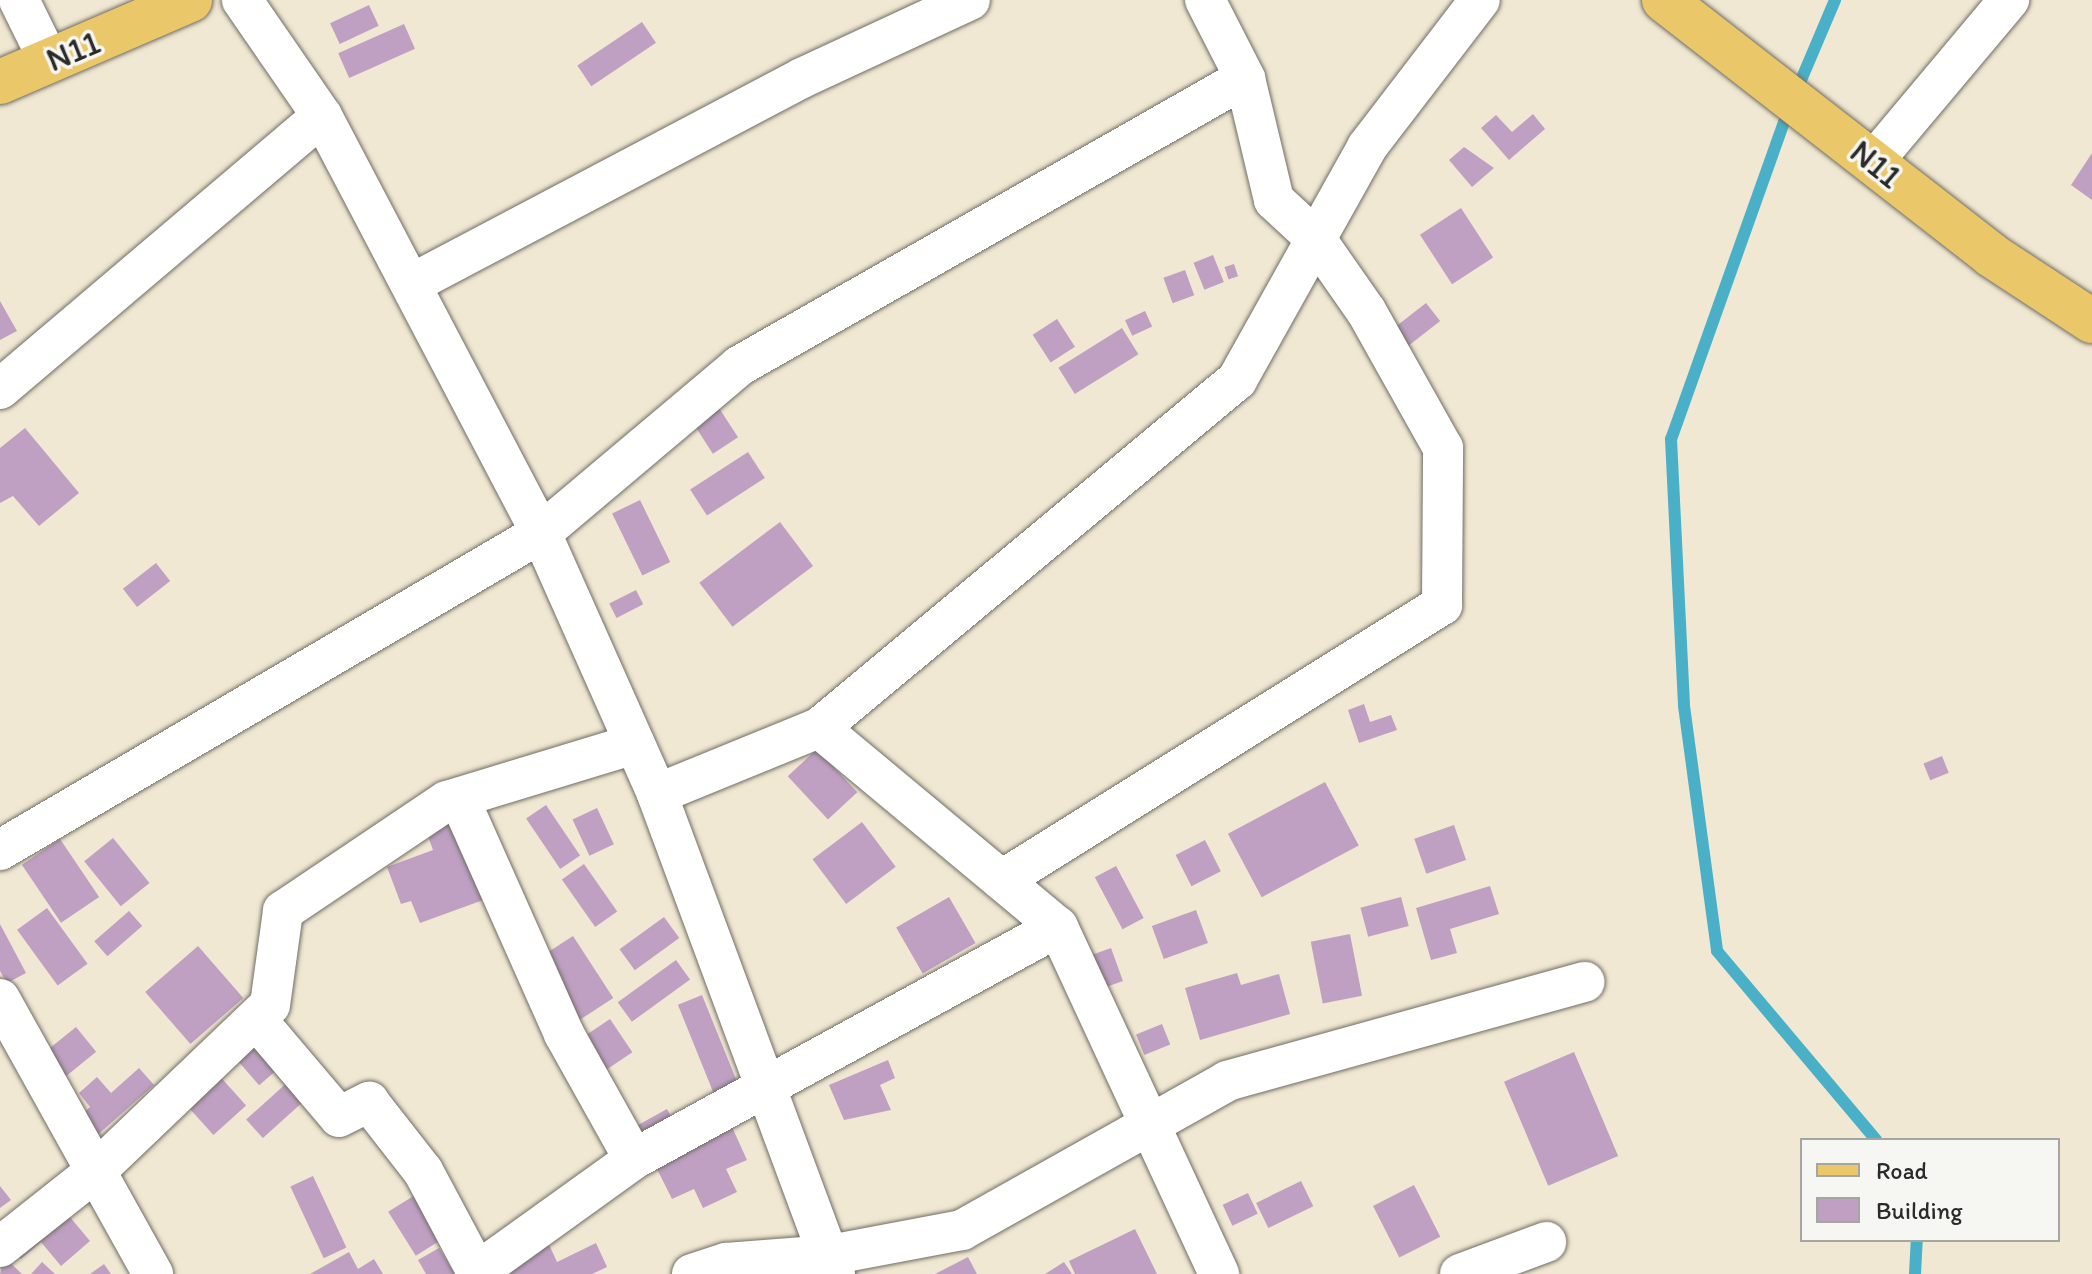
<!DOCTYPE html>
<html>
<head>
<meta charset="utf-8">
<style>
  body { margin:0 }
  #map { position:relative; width:2092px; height:1274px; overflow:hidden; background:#f0e8d2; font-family:Itim,sans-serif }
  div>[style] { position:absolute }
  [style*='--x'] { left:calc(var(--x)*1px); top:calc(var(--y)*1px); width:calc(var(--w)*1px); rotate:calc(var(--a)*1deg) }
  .stream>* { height:12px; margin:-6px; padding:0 6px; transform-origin:6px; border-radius:6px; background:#49b0c8 }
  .building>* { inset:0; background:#bfa0c3; transform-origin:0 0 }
  .roads { filter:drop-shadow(0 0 2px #706d65) drop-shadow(0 0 2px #706d65) }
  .street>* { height:40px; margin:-20px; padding:0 20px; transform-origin:20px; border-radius:20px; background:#fff }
  .primary>* { height:44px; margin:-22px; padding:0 22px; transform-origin:22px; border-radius:22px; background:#eac769 }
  span { translate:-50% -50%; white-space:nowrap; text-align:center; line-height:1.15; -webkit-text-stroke:7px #f6f6f2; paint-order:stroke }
  .street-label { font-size:34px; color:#2b2b2b }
  .legend { position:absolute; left:1800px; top:1138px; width:260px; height:104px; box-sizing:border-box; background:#f6f6f2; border:2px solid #a5a5a2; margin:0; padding:10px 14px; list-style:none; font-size:24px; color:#2b2b2b }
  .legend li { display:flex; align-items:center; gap:16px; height:40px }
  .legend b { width:40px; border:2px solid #a5a5a2 }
</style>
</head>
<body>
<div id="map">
  <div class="stream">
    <i style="--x:1796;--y:92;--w:100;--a:-67"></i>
    <i style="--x:1789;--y:108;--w:351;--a:109.6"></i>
    <i style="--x:1671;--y:439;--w:267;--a:87.2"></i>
    <i style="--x:1684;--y:706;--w:247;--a:82.3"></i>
    <i style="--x:1717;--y:951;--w:247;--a:49.9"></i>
    <i style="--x:1915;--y:1274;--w:34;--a:-87"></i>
  </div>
  <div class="building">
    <i style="left:369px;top:5px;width:23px;height:43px;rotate:65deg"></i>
    <i style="left:642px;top:22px;width:25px;height:78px;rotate:56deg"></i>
    <i style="left:404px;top:24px;width:27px;height:72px;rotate:66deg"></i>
    <i style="clip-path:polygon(1533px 114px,1545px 129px,1509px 160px,1481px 128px,1496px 115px,1512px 132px)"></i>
    <i style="clip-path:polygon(1464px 147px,1494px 168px,1472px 187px,1449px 160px)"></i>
    <i style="clip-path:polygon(2092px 153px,2092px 200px,2071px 185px)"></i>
    <i style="left:1461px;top:208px;width:59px;height:49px;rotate:57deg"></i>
    <i style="left:1213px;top:255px;width:29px;height:21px;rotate:68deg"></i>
    <i style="left:1234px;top:264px;width:13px;height:10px;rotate:72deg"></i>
    <i style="left:1185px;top:270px;width:27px;height:23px;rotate:70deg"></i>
    <i style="clip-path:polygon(0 301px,17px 331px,0 340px)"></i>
    <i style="left:1426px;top:303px;width:23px;height:41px;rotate:52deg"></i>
    <i style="left:1145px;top:311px;width:17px;height:22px;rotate:65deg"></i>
    <i style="left:1057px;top:319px;width:33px;height:29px;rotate:57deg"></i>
    <i style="left:1122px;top:328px;width:31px;height:75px;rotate:58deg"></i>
    <i style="left:719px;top:408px;width:35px;height:30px;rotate:57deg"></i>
    <i style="clip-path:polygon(25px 428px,79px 493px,39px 526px,13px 496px,0 503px,0 448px)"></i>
    <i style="left:748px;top:452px;width:31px;height:69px;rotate:57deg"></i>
    <i style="left:640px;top:500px;width:69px;height:31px;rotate:64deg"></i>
    <i style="left:780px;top:522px;width:55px;height:101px;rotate:53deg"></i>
    <i style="left:156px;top:563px;width:23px;height:42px;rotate:52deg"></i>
    <i style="left:636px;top:590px;width:16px;height:30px;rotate:63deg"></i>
    <i style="clip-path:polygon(1364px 704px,1370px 722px,1391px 715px,1397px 730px,1359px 743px,1348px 710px)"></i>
    <i style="left:817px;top:749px;width:59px;height:40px;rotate:47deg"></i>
    <i style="left:1942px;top:756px;width:18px;height:20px;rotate:68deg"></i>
    <i style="left:1325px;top:782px;width:72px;height:110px;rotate:62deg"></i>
    <i style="left:546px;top:805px;width:61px;height:24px;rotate:56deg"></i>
    <i style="left:597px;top:808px;width:40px;height:27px;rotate:65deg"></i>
    <i style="clip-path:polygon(457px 817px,486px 899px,420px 923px,411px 901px,401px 904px,387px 867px,433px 850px,425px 828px)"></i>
    <i style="left:862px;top:822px;width:56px;height:62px;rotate:53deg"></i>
    <i style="left:1454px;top:825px;width:37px;height:42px;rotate:71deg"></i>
    <i style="left:113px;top:838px;width:58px;height:37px;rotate:51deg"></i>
    <i style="left:60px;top:839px;width:70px;height:46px;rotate:56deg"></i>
    <i style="left:1205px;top:840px;width:35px;height:33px;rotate:63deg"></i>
    <i style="left:584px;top:864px;width:58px;height:27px;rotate:55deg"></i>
    <i style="left:1116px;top:866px;width:59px;height:24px;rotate:62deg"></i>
    <i style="clip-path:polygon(1490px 886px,1499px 914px,1450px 929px,1457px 953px,1431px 960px,1416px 908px)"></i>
    <i style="left:949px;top:897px;width:53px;height:61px;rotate:60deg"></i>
    <i style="left:1401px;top:897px;width:30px;height:42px;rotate:75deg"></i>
    <i style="left:47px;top:908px;width:69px;height:37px;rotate:54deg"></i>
    <i style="left:1196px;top:910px;width:35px;height:47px;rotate:70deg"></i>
    <i style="left:129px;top:911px;width:20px;height:46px;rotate:49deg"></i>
    <i style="left:664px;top:917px;width:26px;height:55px;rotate:54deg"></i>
    <i style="clip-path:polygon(0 924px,26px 973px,7px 983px,0 971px)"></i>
    <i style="left:1350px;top:934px;width:63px;height:40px;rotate:79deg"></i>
    <i style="left:573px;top:936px;width:74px;height:45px;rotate:57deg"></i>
    <i style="left:198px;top:946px;width:69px;height:70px;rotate:49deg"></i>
    <i style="left:1111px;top:948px;width:35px;height:20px;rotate:70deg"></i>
    <i style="left:676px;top:960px;width:24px;height:72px;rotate:54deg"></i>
    <i style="clip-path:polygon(1237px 973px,1241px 985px,1279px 974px,1290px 1014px,1200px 1040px,1185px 988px)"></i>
    <i style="left:702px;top:995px;width:103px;height:26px;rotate:68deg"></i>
    <i style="left:610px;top:1019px;width:40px;height:40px;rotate:56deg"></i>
    <i style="left:1162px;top:1024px;width:22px;height:28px;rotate:68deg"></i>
    <i style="left:76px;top:1027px;width:32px;height:51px;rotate:51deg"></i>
    <i style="left:256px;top:1039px;width:37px;height:28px;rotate:49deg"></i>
    <i style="left:1574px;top:1052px;width:113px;height:76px;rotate:67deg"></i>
    <i style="clip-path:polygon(888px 1060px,895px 1078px,880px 1085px,891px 1110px,844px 1120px,829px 1085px)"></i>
    <i style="clip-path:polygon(139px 1068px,154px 1085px,94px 1138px,77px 1119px,90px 1107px,79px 1093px,97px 1077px,111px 1093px)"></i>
    <i style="left:216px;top:1072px;width:45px;height:44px;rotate:48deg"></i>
    <i style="left:290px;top:1080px;width:25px;height:59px;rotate:48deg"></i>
    <i style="left:667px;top:1109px;width:21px;height:49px;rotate:61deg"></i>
    <i style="clip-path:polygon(732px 1127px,747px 1160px,726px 1169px,737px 1192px,703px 1208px,694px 1189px,672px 1199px,654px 1163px)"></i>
    <i style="left:313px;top:1176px;width:79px;height:25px;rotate:65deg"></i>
    <i style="left:1301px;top:1181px;width:28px;height:50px;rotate:64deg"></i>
    <i style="left:1414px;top:1185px;width:58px;height:46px;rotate:63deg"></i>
    <i style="clip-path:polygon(0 1186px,11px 1200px,0 1208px)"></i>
    <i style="left:423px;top:1190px;width:52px;height:41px;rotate:58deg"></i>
    <i style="left:1248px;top:1193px;width:23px;height:28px;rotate:65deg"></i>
    <i style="clip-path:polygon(59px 1204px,90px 1241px,61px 1266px,41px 1242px,21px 1259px,10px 1246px)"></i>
    <i style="clip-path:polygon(1135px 1229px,1157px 1274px,1075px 1274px,1069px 1261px)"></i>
    <i style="clip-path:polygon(547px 1240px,557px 1262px,596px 1243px,607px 1267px,592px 1274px,508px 1274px)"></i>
    <i style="clip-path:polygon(439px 1248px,455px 1274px,426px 1274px,418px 1260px)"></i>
    <i style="clip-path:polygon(349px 1252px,358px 1269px,374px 1259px,383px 1274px,310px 1274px)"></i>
    <i style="clip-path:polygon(4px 1257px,22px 1274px,0 1274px)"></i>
    <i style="clip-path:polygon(968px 1257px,977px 1274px,935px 1274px)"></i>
    <i style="clip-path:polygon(42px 1262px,55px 1274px,31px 1274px)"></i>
    <i style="clip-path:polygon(1064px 1262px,1072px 1274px,1045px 1274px)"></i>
    <i style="clip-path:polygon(104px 1264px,111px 1274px,90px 1274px)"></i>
  </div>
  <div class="roads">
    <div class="street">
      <i style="--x:19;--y:0;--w:68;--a:63.8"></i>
      <i style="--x:242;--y:0;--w:141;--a:55.4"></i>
      <i style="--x:322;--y:116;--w:471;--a:62.3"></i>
      <i style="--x:541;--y:533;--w:286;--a:66"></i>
      <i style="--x:657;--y:794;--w:512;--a:69.65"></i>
      <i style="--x:1873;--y:162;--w:212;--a:-50"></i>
      <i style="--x:415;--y:282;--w:437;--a:-27.8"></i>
      <i style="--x:802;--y:78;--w:185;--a:-24.9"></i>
      <i style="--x:0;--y:389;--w:422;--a:-40.3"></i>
      <i style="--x:819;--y:728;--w:311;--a:39.8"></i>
      <i style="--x:1058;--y:927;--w:383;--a:65.1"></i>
      <i style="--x:657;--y:794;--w:175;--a:-22.2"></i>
      <i style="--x:819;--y:728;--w:544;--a:-39.78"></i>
      <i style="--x:1237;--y:380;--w:267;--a:-60.8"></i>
      <i style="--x:1367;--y:147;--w:185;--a:-52.5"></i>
      <i style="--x:459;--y:798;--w:258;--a:66"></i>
      <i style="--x:564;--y:1034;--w:143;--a:60.8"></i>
      <i style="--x:0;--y:850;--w:627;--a:-30.37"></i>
      <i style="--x:541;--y:533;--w:259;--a:-40.1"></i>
      <i style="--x:739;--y:366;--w:582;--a:-29.65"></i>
      <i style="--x:1002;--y:880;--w:519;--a:-32.01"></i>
      <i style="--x:1442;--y:605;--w:157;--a:-89.6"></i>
      <i style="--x:1443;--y:448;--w:157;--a:-119.3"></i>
      <i style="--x:1366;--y:311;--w:89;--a:-124.9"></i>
      <i style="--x:1315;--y:238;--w:56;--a:-137.2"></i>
      <i style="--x:1274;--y:200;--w:125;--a:-103.4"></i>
      <i style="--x:1245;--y:78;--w:88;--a:-117.1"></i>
      <i style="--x:0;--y:999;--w:315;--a:60.9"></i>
      <i style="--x:256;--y:1019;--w:128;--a:49.7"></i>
      <i style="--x:339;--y:1117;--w:34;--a:-27"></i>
      <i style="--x:369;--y:1102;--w:88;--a:52"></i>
      <i style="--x:423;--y:1171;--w:117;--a:61.9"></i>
      <i style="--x:0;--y:1247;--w:122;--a:-38.4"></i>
      <i style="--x:96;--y:1171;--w:240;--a:-43.7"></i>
      <i style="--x:270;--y:1005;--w:95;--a:-82.1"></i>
      <i style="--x:283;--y:911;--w:197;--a:-33.9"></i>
      <i style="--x:447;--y:801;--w:196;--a:-16.9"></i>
      <i style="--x:477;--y:1272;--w:193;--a:-35.7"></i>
      <i style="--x:634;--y:1159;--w:483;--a:-28.7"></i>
      <i style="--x:692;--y:1274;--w:36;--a:-18"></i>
      <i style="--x:726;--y:1263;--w:104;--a:-4.4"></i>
      <i style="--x:830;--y:1255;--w:134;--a:-10.7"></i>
      <i style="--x:962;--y:1230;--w:304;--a:-29.3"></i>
      <i style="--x:1227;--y:1081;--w:371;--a:-15.5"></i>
      <i style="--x:1460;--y:1274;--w:92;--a:-20.4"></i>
    </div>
    <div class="primary">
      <i style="--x:1664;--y:0;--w:415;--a:37.9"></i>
      <i style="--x:1991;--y:255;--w:121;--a:33.2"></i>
      <i style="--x:0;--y:82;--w:207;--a:-23.3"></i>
    </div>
  </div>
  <div class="street-label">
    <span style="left:73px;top:51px;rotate:-23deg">N11</span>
    <span style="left:1876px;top:164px;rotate:39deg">N11</span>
  </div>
  <ul class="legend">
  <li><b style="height:10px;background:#eac769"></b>Road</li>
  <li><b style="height:22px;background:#bfa0c3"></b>Building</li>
  </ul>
</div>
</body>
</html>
